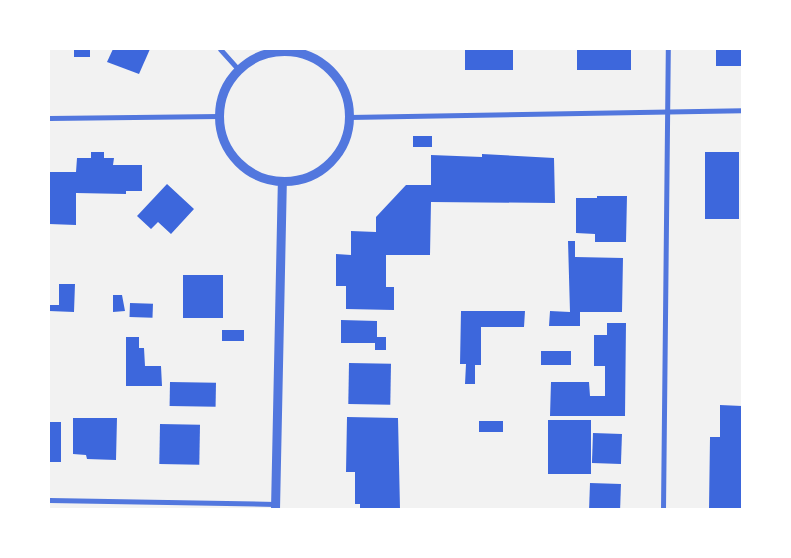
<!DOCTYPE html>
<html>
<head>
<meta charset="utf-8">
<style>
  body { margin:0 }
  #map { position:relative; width:791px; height:558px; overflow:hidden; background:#f2f2f2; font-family:"Roboto Serif",serif }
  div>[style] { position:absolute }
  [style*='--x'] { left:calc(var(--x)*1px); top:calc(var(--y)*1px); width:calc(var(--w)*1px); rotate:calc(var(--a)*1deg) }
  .building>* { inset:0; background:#3d67dc; transform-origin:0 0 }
  .minor>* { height:5px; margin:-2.5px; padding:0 2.5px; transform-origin:2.5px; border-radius:2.5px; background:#5277de }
  .tertiary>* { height:9px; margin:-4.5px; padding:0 4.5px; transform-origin:4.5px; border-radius:4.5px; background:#5277de }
  .tertiary>.ring { margin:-4.5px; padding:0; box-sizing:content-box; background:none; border:9px solid #5277de; border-radius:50% }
  span { translate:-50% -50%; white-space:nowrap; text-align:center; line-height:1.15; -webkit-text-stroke:4px #fff; paint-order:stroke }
  .frame { position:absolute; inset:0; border:50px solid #fff; pointer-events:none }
</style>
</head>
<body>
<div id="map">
  <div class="building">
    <i style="left:74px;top:49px;width:16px;height:8px"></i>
    <i style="clip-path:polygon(113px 49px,150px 49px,139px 74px,107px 62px)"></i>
    <i style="left:465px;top:49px;width:48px;height:21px"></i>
    <i style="left:577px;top:49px;width:54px;height:21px"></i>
    <i style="left:716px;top:49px;width:26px;height:17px"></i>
    <i style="left:413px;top:136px;width:19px;height:11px"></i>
    <i style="clip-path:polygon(91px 152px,104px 152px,104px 158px,114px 158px,113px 165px,142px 165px,142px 191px,126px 191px,126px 194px,76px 193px,76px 225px,49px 224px,49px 172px,76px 172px,77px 158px,91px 158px)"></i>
    <i style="left:705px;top:152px;width:34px;height:67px"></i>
    <i style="clip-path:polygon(482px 154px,554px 158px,555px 203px,431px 202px,430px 255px,386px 255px,386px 287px,394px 287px,394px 310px,346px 309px,346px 286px,336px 286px,336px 254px,351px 255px,351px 231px,376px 232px,376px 217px,406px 185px,431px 185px,431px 155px,482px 157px)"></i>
    <i style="clip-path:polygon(167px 184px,194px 209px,171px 234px,158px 222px,151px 229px,137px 216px)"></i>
    <i style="clip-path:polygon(597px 196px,627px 196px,626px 242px,595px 242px,595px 234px,576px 233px,576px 198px,597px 198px)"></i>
    <i style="clip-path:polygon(568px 241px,575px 241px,575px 257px,623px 258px,622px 312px,580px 312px,580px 326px,549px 326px,550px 311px,570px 312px)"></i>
    <i style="left:183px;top:275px;width:40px;height:43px"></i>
    <i style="clip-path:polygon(59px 284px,75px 284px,74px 312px,49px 311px,49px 305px,59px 305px)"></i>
    <i style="clip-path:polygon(113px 295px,122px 295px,125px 311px,113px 312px)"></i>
    <i style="left:130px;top:303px;width:23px;height:14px;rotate:2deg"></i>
    <i style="clip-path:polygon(461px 311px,525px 311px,524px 327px,481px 327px,481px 365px,475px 365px,475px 384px,465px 384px,466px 364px,460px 364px)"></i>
    <i style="clip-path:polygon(341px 320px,377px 321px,377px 337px,386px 337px,386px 350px,375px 350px,375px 343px,341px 343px)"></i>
    <i style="clip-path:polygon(607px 323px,626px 323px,625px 416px,550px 416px,551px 382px,589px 382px,590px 396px,605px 396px,605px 366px,594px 366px,594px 335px,607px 335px)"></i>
    <i style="left:222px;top:330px;width:22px;height:11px"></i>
    <i style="clip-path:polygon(126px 337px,139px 337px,139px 348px,144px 348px,145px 366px,161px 366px,162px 386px,126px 386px)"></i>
    <i style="left:541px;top:351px;width:30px;height:14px"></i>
    <i style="left:349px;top:363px;width:42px;height:41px;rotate:1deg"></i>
    <i style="left:170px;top:382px;width:46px;height:24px;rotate:1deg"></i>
    <i style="clip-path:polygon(720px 405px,742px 406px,742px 509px,709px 509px,710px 437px,720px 437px)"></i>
    <i style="clip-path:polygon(347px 417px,398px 418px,400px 509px,360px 509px,360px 504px,355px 504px,355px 472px,346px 472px)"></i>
    <i style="clip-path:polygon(73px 418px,117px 418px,116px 460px,87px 459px,86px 455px,73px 454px)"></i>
    <i style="left:548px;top:420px;width:43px;height:54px"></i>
    <i style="left:479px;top:421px;width:24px;height:11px"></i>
    <i style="left:49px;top:422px;width:12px;height:40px"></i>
    <i style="left:160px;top:424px;width:40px;height:40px;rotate:1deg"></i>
    <i style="left:593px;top:433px;width:29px;height:30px;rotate:2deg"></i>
    <i style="left:590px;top:483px;width:31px;height:26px;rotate:2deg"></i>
  </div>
  <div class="minor">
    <i style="--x:220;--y:49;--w:28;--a:48"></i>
    <i style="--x:349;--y:117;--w:393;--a:-1"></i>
    <i style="--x:49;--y:118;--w:170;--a:-0.7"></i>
    <i style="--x:49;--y:500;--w:226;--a:1"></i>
    <i style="--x:663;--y:509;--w:460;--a:-89.4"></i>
  </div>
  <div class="tertiary">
    <i class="ring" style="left:219px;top:51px;width:121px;height:121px"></i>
    <i style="--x:275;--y:509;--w:327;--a:-88.8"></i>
  </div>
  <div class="frame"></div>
</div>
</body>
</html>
